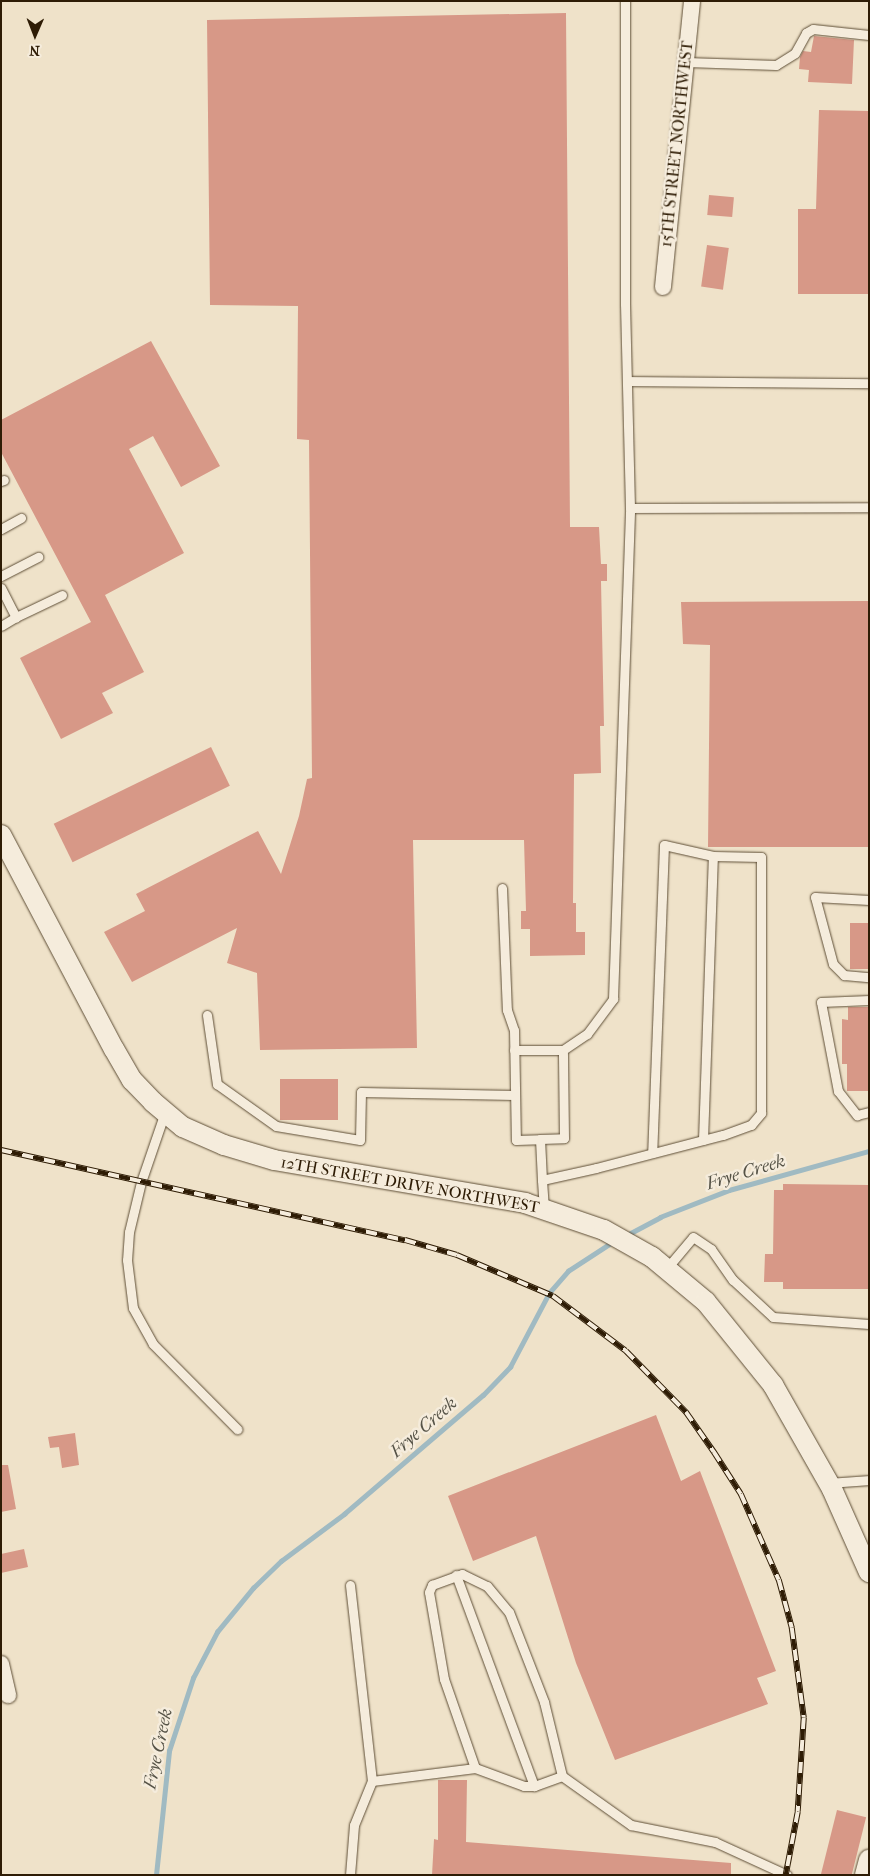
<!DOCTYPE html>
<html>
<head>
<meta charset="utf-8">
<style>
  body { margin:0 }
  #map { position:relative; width:870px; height:1876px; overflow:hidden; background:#efe2c9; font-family:"IM FELL French Canon",serif }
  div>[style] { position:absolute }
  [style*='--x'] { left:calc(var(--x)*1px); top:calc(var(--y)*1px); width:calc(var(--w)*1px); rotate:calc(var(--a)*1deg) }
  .stream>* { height:4.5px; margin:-2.25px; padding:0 2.25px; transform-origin:2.25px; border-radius:2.25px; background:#a0bac2 }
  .building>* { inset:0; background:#d79887; transform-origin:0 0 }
  .roads { filter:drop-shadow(0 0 1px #5e4e36) drop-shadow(0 0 1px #5e4e36) }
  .service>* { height:9px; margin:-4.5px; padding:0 4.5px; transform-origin:4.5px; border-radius:4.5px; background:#f5ecdc }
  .minor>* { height:16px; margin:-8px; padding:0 8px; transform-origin:8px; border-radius:8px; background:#f5ecdc }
  .tertiary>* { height:20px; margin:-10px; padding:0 10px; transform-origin:10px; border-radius:10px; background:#f5ecdc }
  .rail>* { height:5.5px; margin-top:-2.75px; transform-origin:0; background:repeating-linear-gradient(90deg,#f5ecdc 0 11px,#2e1c05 0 22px); box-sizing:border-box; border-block:1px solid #2e1c05 }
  span { translate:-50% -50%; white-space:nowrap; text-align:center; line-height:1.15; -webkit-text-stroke:5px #f5ecdc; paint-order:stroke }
  .street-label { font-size:16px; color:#2e1c05 }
  .water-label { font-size:18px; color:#565347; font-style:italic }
  .frame { position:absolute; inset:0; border:2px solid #2e1c05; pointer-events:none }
  .north { position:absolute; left:10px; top:10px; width:50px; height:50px; -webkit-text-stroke:4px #f5ecdc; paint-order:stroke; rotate:181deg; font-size:14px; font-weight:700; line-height:20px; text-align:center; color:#2e1c05 }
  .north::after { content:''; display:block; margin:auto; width:18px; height:22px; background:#2e1c05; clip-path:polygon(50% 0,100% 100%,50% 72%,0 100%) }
</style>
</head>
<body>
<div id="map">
  <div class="stream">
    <i style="--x:625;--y:1236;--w:40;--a:-28"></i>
    <i style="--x:660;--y:1217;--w:74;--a:-21.4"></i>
    <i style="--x:729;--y:1190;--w:145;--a:-15.6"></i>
    <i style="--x:156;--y:1875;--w:125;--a:-84"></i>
    <i style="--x:169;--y:1751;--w:77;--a:-71.8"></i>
    <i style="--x:193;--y:1678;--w:52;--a:-62.4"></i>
    <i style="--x:217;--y:1632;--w:57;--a:-50.7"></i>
    <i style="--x:253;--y:1588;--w:39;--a:-44"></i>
    <i style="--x:281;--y:1561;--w:79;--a:-36.7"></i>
    <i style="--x:344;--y:1514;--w:183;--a:-40.6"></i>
    <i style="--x:483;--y:1395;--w:39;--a:-46"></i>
    <i style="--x:510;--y:1367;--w:84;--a:-62.2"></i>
    <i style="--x:549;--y:1293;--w:29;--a:-49"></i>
    <i style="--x:568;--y:1271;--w:55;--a:-33.1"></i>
  </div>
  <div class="building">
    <i style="clip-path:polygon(566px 13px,570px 527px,599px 527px,601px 564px,607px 564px,607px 581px,601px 581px,604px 726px,600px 726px,601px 773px,574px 774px,573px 903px,576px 903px,576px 932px,585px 932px,585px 955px,530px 956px,530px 929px,521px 929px,521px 911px,526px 911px,524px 840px,413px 840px,417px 1048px,260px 1050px,257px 973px,227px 963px,237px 928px,132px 982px,104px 932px,145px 911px,136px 894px,258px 831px,281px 874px,299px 816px,307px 779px,312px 778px,309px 440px,297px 439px,298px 306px,210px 305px,207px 20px)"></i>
    <i style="clip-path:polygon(814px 36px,854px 40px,852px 84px,808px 82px,809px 70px,799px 69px,800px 57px,803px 51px,811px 52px)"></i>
    <i style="clip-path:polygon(819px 110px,869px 111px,869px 294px,798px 294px,798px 209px,816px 209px)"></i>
    <i style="left:709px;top:195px;width:25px;height:20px;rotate:5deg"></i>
    <i style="left:707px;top:245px;width:22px;height:42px;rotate:8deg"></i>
    <i style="clip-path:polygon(151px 341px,220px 466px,181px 487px,153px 436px,129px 449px,184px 553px,105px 595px,144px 672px,102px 693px,113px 713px,61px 739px,20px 658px,91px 622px,1px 452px,1px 420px)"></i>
    <i style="clip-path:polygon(869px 601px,869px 847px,708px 847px,710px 645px,683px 644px,681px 602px)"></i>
    <i style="left:211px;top:747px;width:43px;height:175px;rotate:64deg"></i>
    <i style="left:850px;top:923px;width:19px;height:46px"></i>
    <i style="clip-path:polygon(848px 1007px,869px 1007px,869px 1091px,847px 1091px,847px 1064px,842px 1064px,842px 1019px,848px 1020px)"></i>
    <i style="left:280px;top:1079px;width:58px;height:41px"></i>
    <i style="clip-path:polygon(783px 1184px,869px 1185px,869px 1289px,783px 1289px,783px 1282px,764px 1282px,765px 1254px,773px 1254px,774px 1190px,783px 1190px)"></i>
    <i style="clip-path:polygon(656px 1415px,681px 1481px,700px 1471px,776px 1671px,757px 1678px,768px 1704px,615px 1760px,576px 1663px,536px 1536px,473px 1561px,448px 1496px)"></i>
    <i style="clip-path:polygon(75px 1433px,79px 1465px,62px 1468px,59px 1447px,50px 1448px,48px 1437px)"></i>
    <i style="clip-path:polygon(1px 1465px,8px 1465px,16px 1509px,1px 1512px)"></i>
    <i style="clip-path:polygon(24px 1549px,28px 1567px,1px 1573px,1px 1554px)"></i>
    <i style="clip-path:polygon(438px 1780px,467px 1780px,466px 1842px,731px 1863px,731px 1875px,432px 1875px,434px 1839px,438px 1840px)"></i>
    <i style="left:837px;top:1810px;width:30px;height:67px;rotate:14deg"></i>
  </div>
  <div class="roads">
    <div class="service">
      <i style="--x:686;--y:62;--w:90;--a:1.9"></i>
      <i style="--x:776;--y:65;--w:22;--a:-32"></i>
      <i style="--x:795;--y:53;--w:23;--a:-61"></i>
      <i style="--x:806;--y:33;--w:8;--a:-30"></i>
      <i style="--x:813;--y:29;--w:56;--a:6.1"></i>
      <i style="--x:627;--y:381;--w:242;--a:0.5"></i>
      <i style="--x:1;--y:481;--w:3;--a:-18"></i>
      <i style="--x:630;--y:508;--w:239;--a:-0.2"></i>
      <i style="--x:1;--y:529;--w:23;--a:-29"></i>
      <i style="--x:1;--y:576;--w:42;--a:-27.2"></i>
      <i style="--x:1;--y:588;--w:33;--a:63"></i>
      <i style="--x:16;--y:617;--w:17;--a:149"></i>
      <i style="--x:16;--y:617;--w:51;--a:-25.6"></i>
      <i style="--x:502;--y:888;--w:122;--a:87.7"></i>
      <i style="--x:507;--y:1010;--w:21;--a:71"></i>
      <i style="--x:514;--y:1030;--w:110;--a:89"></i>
      <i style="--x:516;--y:1140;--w:24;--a:-2"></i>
      <i style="--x:869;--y:900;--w:54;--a:-176.8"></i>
      <i style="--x:815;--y:897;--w:69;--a:75"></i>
      <i style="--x:833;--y:964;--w:16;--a:45"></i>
      <i style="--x:844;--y:975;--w:25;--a:5"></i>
      <i style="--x:869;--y:1000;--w:48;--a:177.6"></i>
      <i style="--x:821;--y:1002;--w:91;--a:79.2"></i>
      <i style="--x:838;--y:1091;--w:31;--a:52"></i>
      <i style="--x:857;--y:1115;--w:12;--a:-14"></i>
      <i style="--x:207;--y:1015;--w:70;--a:81.8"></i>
      <i style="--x:217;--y:1084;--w:72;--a:35.4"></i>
      <i style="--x:276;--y:1126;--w:85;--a:9.5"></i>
      <i style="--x:360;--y:1140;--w:48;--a:-88.8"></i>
      <i style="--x:361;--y:1092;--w:153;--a:1.1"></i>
      <i style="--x:514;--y:1050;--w:49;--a:0"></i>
      <i style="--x:165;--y:1112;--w:74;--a:108.9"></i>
      <i style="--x:141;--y:1182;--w:51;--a:103.5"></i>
      <i style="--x:129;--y:1232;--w:28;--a:94"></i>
      <i style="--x:127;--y:1260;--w:48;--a:82.9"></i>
      <i style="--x:133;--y:1308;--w:41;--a:60.9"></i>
      <i style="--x:153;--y:1344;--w:120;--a:45.3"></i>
      <i style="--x:703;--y:1140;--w:284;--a:-88"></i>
      <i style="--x:542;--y:1180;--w:41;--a:-92.8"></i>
      <i style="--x:540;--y:1139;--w:24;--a:-2"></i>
      <i style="--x:564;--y:1138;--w:88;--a:-90.7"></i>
      <i style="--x:563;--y:1050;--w:29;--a:-34"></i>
      <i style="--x:587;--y:1034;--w:44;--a:-53.4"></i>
      <i style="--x:613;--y:999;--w:491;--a:-88"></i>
      <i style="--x:630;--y:508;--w:204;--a:-91.4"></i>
      <i style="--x:625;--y:304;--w:303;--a:-90"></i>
      <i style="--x:544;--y:1209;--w:29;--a:-94"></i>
      <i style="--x:542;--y:1180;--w:55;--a:-12.5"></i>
      <i style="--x:596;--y:1168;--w:131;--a:-14.6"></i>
      <i style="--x:723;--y:1135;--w:30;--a:-20"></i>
      <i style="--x:751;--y:1125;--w:16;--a:-50"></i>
      <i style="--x:761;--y:1113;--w:256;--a:-90"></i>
      <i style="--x:761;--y:857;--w:48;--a:-178.8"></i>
      <i style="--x:713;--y:856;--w:50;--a:-167.3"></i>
      <i style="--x:664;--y:845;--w:308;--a:92.2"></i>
      <i style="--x:667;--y:1268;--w:40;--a:-50"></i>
      <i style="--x:693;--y:1237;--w:22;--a:34"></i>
      <i style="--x:711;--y:1249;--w:38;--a:55"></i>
      <i style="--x:733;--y:1280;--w:54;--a:42.8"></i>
      <i style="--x:773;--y:1317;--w:96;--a:4.2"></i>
      <i style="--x:829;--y:1483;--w:40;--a:-4.3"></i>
      <i style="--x:456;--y:1575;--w:225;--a:69.7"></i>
      <i style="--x:350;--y:1585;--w:197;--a:83.6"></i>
      <i style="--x:372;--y:1781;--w:104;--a:-7.2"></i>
      <i style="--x:562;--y:1776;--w:30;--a:160"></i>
      <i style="--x:534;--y:1786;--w:10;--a:180"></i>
      <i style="--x:524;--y:1786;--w:52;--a:-159.8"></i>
      <i style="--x:475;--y:1768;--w:94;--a:-109.2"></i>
      <i style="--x:444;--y:1679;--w:88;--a:-99.8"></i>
      <i style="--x:429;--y:1592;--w:8;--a:-67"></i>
      <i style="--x:432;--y:1585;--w:32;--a:-20"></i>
      <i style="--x:462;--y:1574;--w:28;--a:26"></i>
      <i style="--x:487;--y:1586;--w:34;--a:50"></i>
      <i style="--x:509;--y:1612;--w:97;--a:68.7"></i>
      <i style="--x:544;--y:1702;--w:76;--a:76.3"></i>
      <i style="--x:562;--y:1776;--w:85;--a:35.4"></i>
      <i style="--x:631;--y:1825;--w:86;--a:11.4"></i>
      <i style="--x:715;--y:1842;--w:79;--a:24.6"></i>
      <i style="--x:350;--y:1875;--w:50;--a:-85.4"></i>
      <i style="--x:354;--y:1825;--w:48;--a:-67.8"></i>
    </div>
    <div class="minor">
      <i style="--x:663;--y:287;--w:287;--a:-84.2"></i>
      <i style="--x:1;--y:1664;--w:32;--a:77"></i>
    </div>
    <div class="tertiary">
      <i style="--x:1;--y:835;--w:242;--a:62.2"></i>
      <i style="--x:114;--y:1049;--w:36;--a:60"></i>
      <i style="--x:132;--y:1080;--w:30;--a:46"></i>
      <i style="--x:153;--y:1102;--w:39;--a:40"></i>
      <i style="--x:183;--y:1127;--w:45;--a:23.7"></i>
      <i style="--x:224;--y:1145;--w:52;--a:16.7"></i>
      <i style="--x:274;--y:1160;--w:255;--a:9.7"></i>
      <i style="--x:525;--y:1203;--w:83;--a:18.9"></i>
      <i style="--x:604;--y:1230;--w:55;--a:29.4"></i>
      <i style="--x:652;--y:1257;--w:70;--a:39.8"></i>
      <i style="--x:706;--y:1302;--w:107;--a:51.1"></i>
      <i style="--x:773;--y:1385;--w:120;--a:60.4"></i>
      <i style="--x:832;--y:1489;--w:91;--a:66"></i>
      <i style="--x:865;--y:1875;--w:16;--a:-75"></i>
    </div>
  </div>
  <div class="rail">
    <i style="--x:1;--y:1150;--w:414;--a:12.6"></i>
    <i style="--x:405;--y:1240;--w:54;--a:16.1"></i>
    <i style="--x:457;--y:1255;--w:104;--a:23.1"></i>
    <i style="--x:553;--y:1296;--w:91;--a:37"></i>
    <i style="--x:626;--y:1351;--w:86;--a:45.5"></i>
    <i style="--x:686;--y:1412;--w:49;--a:55"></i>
    <i style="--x:714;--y:1452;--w:50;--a:57.3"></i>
    <i style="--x:741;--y:1494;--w:94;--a:66.2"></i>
    <i style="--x:779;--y:1580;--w:50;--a:74.8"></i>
    <i style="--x:792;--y:1628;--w:91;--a:82.4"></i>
    <i style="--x:804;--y:1718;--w:94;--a:93.7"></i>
    <i style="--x:798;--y:1812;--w:64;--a:100.8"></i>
  </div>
  <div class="street-label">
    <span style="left:677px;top:144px;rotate:-84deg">15TH STREET NORTHWEST</span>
    <span style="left:410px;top:1185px;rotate:10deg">12TH STREET DRIVE NORTHWEST</span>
  </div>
  <div class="water-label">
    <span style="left:746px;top:1173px;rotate:-17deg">Frye Creek</span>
    <span style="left:424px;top:1428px;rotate:-41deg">Frye Creek</span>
    <span style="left:159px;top:1749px;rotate:-78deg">Frye Creek</span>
  </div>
  <div class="frame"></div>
  <div class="north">N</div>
</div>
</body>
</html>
